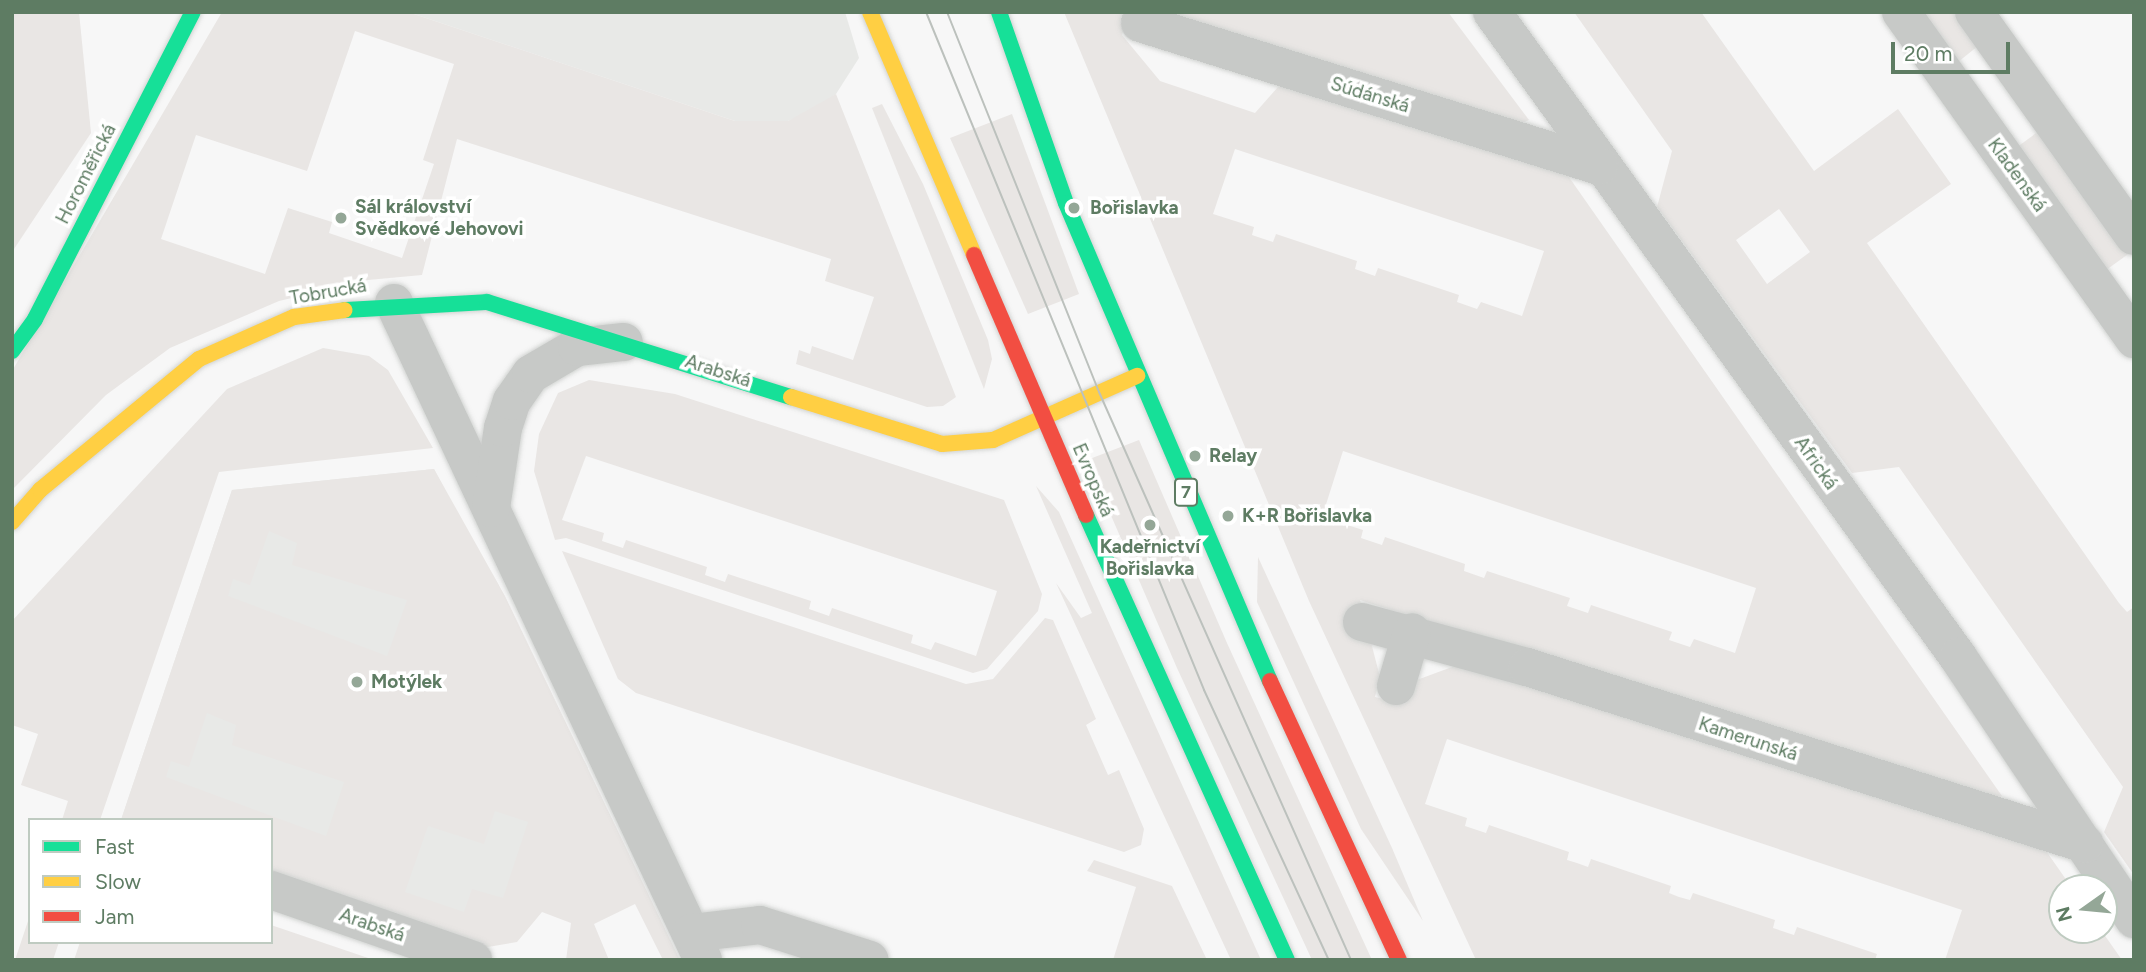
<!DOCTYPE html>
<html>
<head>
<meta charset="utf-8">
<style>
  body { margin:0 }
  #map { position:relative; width:2146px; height:972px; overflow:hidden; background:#f7f7f7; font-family:Figtree,sans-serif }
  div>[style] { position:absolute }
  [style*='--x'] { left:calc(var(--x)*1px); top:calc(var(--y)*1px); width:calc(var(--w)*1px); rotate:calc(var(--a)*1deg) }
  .built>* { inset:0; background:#e8e9e7 }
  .green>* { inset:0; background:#e9e6e4; transform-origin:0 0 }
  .roads { filter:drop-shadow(0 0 2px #d2d4d2) drop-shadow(0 0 2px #d2d4d2) }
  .street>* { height:38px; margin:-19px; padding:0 19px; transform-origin:19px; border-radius:19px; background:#c7c9c7 }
  .fast>* { height:16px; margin:-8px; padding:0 8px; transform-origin:8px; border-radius:8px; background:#16e098 }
  .slow>* { height:16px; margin:-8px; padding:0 8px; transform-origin:8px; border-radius:8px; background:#ffcf43 }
  .jam>* { height:16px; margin:-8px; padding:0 8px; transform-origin:8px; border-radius:8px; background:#f24e42 }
  .tram>* { height:2px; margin:-1px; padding:0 1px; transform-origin:1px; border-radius:1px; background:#bcc1bd }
  .dots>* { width:19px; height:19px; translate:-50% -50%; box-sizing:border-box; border:4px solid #fff; border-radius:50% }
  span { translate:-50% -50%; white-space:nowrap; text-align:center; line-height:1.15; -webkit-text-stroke:7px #fff; paint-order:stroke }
  .shield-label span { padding:2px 5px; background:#fff; border:2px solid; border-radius:5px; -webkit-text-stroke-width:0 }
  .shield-label { font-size:18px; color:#5e7c63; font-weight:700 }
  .street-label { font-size:19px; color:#5e7c63 }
  .poi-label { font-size:19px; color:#5e7c63; font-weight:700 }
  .left { translate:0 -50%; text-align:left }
  .frame { position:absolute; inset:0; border:14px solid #5e7c63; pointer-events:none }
  .legend { position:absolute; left:28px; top:818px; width:245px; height:126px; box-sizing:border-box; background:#fff; border:2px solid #bfcbc1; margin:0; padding:9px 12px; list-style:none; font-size:21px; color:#5e7c63 }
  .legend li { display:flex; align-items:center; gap:14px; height:35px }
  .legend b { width:35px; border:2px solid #bfcbc1 }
  .north { position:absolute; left:2048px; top:874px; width:70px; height:70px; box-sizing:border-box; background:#fff; border:2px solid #bfcbc1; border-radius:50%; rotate:255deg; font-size:19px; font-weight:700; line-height:28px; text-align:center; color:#5e7c63 }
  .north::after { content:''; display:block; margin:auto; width:24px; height:32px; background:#94a797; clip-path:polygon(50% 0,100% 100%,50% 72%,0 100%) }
  .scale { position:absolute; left:1891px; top:42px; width:119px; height:32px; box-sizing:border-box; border:4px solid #5e7c63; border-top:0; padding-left:9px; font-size:21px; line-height:24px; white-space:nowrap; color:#5e7c63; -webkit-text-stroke:5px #fff; paint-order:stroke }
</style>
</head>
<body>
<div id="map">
  <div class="built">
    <i style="clip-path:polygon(408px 12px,845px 12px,859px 58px,836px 94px,816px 109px,788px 121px,735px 121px)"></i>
    <i style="clip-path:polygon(434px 469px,588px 768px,470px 950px,271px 820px,121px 820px,232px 490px)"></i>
  </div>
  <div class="green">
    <i style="clip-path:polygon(12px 12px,79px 12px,91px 133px,12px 252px)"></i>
    <i style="clip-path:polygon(evenodd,222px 12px,408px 12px,735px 121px,788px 121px,836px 94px,956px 397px,943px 406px,927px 407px,796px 364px,799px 350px,810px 354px,812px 346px,853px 360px,874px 297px,825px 281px,831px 259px,457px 139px,422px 275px,368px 280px,279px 301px,170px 348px,106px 395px,12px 490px,12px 371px,222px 12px,355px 31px,454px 64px,423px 160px,434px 164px,402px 258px,329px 233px,332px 222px,288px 208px,265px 274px,161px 239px,196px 135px,307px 171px,355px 31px)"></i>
    <i style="clip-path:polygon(evenodd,1064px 12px,1129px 12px,1122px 35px,1160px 81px,1255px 113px,1278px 87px,1295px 84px,1564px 170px,2002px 796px,1975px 801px,1360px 600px,1380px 677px,1375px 697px,1404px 704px,1414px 681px,1452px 667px,1492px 667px,2044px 848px,2072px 888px,2062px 888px,2062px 930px,2101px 930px,2122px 960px,1945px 960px,1962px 910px,1447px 739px,1425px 804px,1467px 818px,1465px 826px,1486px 833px,1489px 825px,1569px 852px,1567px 860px,1577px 863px,1588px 867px,1591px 859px,1671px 886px,1669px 893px,1679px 897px,1690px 900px,1693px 893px,1775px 920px,1773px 928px,1794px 935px,1797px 927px,1877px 954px,1875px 960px,1476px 960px,1309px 601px,1064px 12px,1235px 149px,1544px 251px,1522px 316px,1481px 302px,1477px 309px,1457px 302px,1459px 295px,1378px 268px,1375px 276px,1355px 269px,1357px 261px,1276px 234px,1273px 242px,1252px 235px,1254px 227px,1213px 214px,1235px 149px,1064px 12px,1343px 451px,1756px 588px,1735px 653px,1694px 639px,1690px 647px,1669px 640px,1672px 632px,1591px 605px,1588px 613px,1567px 606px,1570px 598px,1487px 571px,1484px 578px,1464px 571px,1465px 564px,1385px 537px,1382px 545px,1361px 538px,1363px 530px,1322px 517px,1343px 451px)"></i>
    <i style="clip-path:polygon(1145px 12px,1448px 12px,1529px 120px,1520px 124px)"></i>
    <i style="clip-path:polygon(evenodd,1574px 12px,1701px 12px,1814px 171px,1898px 109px,1951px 184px,1867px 243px,2119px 603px,2127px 612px,2134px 607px,2134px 875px,2104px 832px,2123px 787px,1899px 467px,1852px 473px,1657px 207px,1672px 151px,1574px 12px,1779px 209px,1810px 252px,1767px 284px,1736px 240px,1779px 209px)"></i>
    <i style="clip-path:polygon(1915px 12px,1953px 12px,1978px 46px,1953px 66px)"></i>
    <i style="clip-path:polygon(882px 104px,923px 184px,988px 340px,992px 359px,984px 389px,872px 108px)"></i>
    <i style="clip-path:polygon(1012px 114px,1079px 294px,1028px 314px,950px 138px)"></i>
    <i style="left:2039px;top:131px;width:152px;height:30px;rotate:54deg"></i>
    <i style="clip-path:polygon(323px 348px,369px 356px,388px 370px,433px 448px,219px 472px,100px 820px,62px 820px,68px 801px,21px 785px,38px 734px,12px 725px,12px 621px,227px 389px)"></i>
    <i style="clip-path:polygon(evenodd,589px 380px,675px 394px,1004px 500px,1042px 594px,1038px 611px,987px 669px,973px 673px,566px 538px,555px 540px,534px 471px,539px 434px,558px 393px,589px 380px,586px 456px,997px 591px,976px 656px,935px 642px,931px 650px,911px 643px,913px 635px,832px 608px,829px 616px,809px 609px,811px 601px,728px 574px,725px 582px,705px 575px,707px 567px,626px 540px,623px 548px,602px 541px,604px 533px,562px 520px,586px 456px)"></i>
    <i style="clip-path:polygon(1139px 440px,1227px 643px,1372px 960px,1312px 960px,1177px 668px,1087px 460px)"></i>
    <i style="clip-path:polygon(evenodd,434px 469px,505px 596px,680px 960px,663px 960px,635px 904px,594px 924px,609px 960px,566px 960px,571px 923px,542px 912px,517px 942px,470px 950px,271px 873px,271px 820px,121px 820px,232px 490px,434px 469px,269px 531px,297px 543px,292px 565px,407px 600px,387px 656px,228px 596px,233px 579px,250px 585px,269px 531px,434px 469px,207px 713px,236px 725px,232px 745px,344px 782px,326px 836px,166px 777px,171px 761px,189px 767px,207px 713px,434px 469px,495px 811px,528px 822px,503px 898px,472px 889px,464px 912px,405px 892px,428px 826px,484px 844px,495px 811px)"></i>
    <i style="clip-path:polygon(1036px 486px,1059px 512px,1261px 960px,1231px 960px,1056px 583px,1081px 618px,1092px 613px)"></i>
    <i style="clip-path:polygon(562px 551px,966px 684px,993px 679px,1045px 618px,1053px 620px,1096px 719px,1086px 725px,1108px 775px,1119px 770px,1144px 829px,1141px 845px,1124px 852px,636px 693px,618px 679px)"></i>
    <i style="clip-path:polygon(1258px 557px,1392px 848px,1423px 921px,1361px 829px,1257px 602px)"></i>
    <i style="clip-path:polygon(1094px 860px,1172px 886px,1207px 960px,1113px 960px,1136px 887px,1087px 871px)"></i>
    <i style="clip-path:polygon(30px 915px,30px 942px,59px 942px,53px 960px,15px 960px)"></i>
    <i style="clip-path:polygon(271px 925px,374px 960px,74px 960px,80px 942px,271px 942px)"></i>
  </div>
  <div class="roads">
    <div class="street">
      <i style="--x:1492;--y:12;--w:796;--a:54.15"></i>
      <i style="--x:1958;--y:657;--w:316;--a:56.1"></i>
      <i style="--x:1901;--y:12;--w:402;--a:54.5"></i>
      <i style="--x:1974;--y:12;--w:275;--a:54.5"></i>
      <i style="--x:1140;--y:23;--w:481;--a:17.3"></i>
      <i style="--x:394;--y:303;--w:726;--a:64.81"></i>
      <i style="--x:491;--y:508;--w:81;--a:-81.5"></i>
      <i style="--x:503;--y:428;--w:28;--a:-72"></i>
      <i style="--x:512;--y:401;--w:33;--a:-55"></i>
      <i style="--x:531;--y:374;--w:53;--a:-30.4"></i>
      <i style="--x:577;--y:347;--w:47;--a:-6.1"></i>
      <i style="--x:1362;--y:622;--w:171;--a:15.3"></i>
      <i style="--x:1527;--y:667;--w:585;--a:17.6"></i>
      <i style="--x:1396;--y:686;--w:56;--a:-73.5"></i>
      <i style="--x:271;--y:890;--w:214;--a:19.1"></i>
      <i style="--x:691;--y:933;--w:69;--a:-6.6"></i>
      <i style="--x:760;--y:925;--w:115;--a:17.7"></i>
    </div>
    <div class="fast">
      <i style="--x:999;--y:12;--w:202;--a:70.7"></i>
      <i style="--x:1066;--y:203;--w:520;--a:66.89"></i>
      <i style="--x:345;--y:310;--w:142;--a:-3.2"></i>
      <i style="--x:487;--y:302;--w:318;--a:17.4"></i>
      <i style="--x:12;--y:351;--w:39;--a:-54"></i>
      <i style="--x:35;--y:319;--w:345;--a:-62.8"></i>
      <i style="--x:1086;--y:515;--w:488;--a:65.7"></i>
    </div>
    <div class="slow">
      <i style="--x:870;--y:12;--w:264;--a:66.8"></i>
      <i style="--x:791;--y:397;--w:158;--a:17.3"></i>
      <i style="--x:942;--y:444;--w:51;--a:-4.5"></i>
      <i style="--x:993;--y:440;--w:158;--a:-24"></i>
      <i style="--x:12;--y:522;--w:43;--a:-48.8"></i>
      <i style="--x:40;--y:490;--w:206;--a:-39.5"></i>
      <i style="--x:199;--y:359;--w:104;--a:-23.9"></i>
      <i style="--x:294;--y:317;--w:51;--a:-7.8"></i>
    </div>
    <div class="jam">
      <i style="--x:974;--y:255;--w:283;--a:66.7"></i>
      <i style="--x:1270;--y:681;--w:307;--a:65.2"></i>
    </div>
  </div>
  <div class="tram">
    <i style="--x:926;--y:12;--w:733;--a:67.7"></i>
    <i style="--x:1204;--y:690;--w:298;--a:65.2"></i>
    <i style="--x:947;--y:12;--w:409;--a:68.2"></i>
    <i style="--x:1099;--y:392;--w:621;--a:66.07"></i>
  </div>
  <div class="dots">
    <i style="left:1074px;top:208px;background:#94a797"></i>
    <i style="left:341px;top:218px;background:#94a797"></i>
    <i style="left:1195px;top:456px;background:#94a797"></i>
    <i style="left:1228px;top:516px;background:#94a797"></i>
    <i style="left:1150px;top:525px;background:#94a797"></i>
    <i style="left:357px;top:682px;background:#94a797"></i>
  </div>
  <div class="shield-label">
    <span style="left:1186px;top:492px">7</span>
  </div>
  <div class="street-label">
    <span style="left:1370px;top:95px;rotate:17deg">Súdánská</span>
    <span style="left:86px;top:174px;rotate:-63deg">Horoměřická</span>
    <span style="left:2017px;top:175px;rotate:54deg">Kladenská</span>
    <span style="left:328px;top:292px;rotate:-10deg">Tobrucká</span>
    <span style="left:718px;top:371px;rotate:18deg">Arabská</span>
    <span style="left:1816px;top:463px;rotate:55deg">Africká</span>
    <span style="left:1093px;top:480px;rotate:67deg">Evropská</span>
    <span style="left:1748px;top:739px;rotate:18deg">Kamerunská</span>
    <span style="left:372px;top:925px;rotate:19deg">Arabská</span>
  </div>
  <div class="poi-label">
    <span class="left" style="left:355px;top:218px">Sál království<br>Svědkové Jehovovi</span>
    <span class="left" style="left:1090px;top:208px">Bořislavka</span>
    <span class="left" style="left:1209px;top:456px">Relay</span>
    <span class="left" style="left:1242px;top:516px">K+R Bořislavka</span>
    <span style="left:1150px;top:558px">Kadeřnictví<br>Bořislavka</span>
    <span class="left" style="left:371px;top:682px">Motýlek</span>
  </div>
  <div class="frame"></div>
  <ul class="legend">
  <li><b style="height:9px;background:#16e098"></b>Fast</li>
  <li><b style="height:9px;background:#ffcf43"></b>Slow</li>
  <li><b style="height:9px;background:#f24e42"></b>Jam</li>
  </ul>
  <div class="north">N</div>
  <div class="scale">20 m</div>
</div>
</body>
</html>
